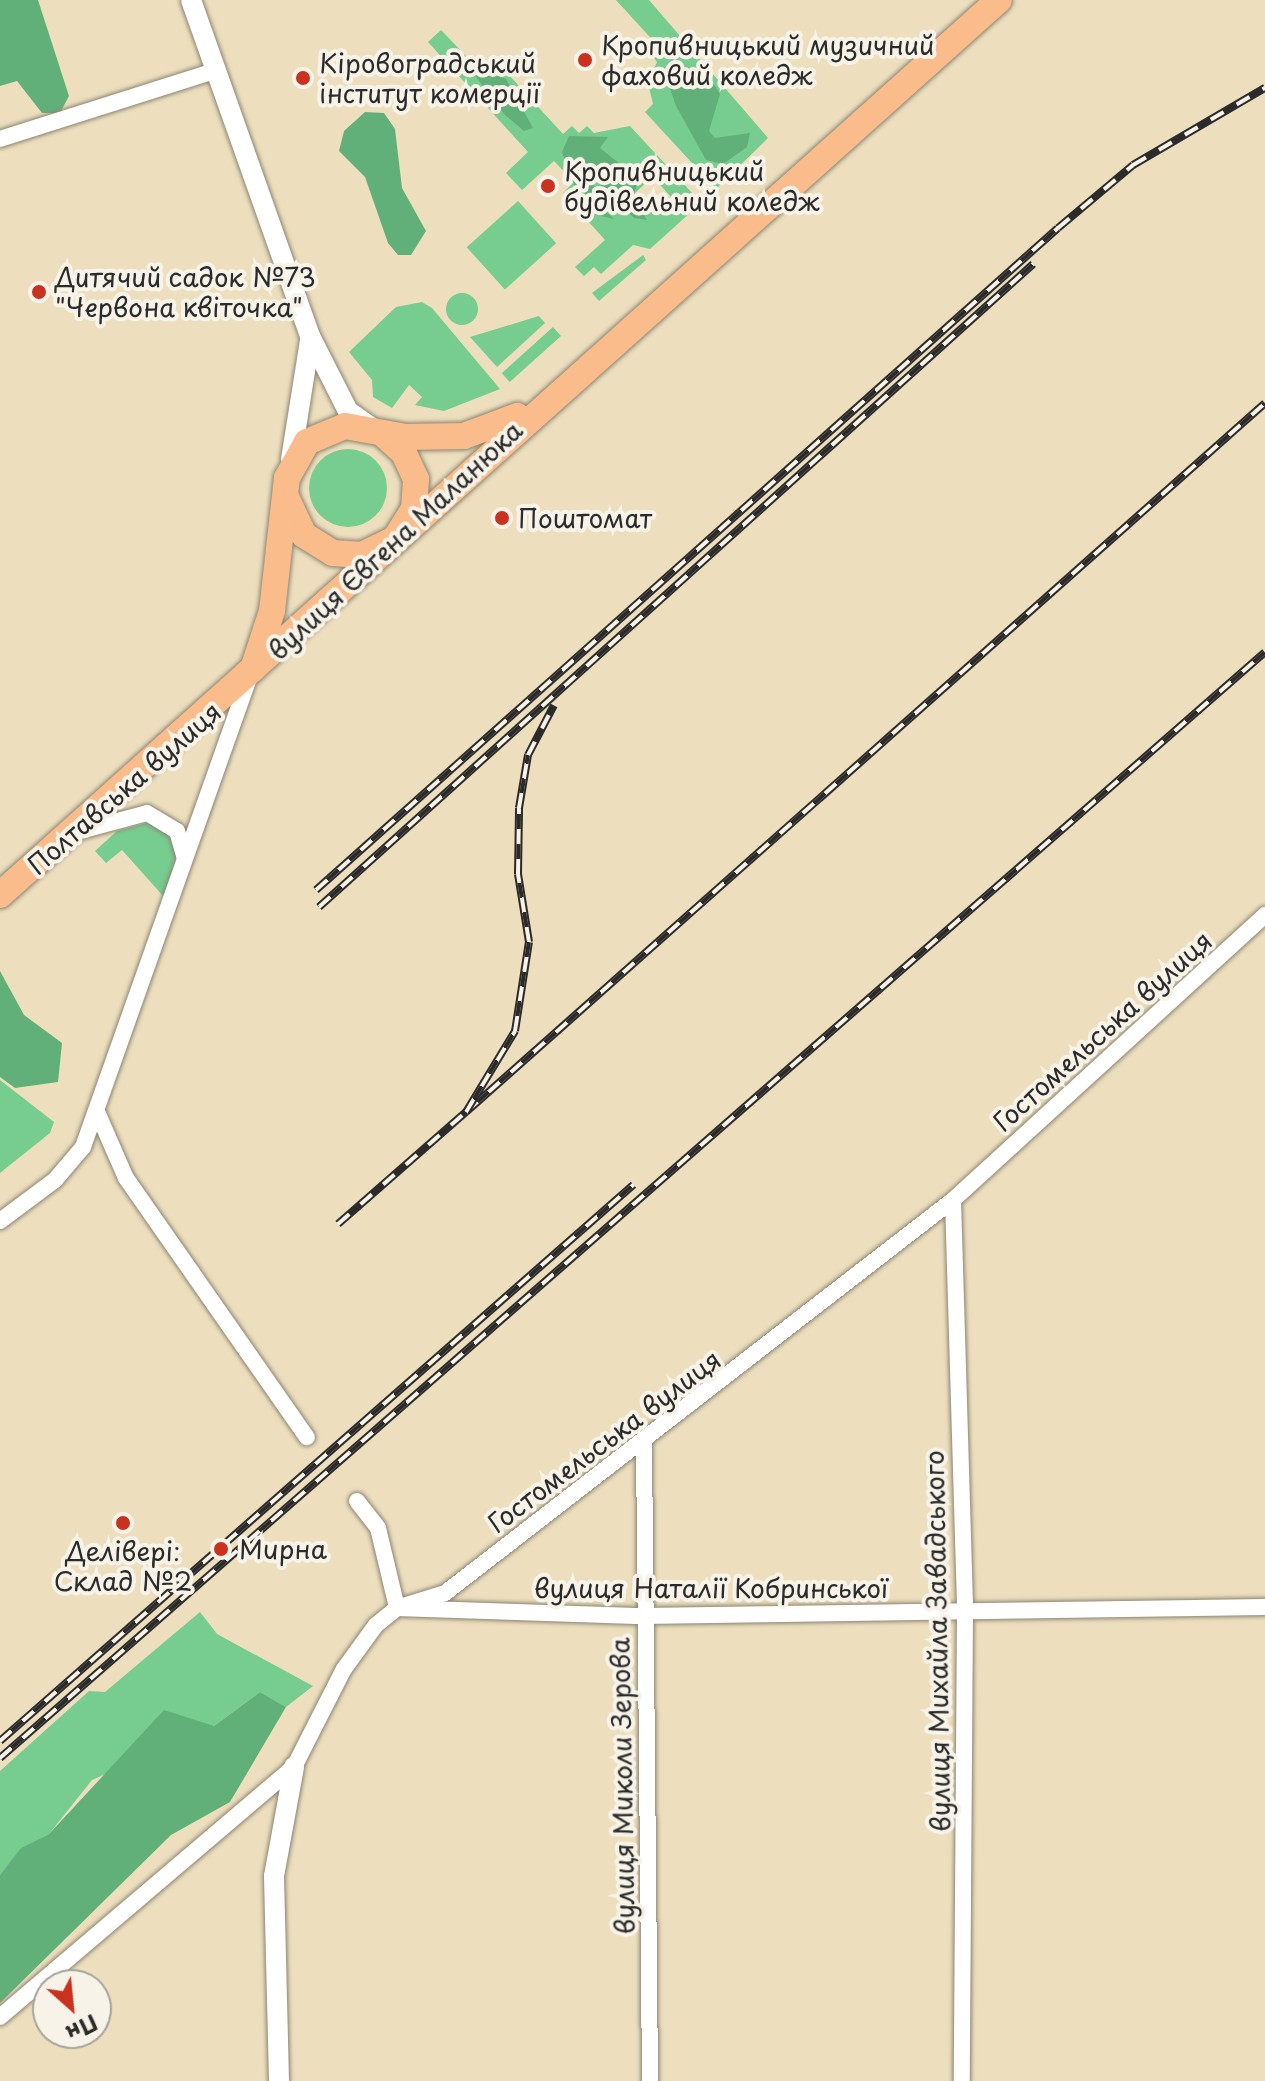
<!DOCTYPE html>
<html>
<head>
<meta charset="utf-8">
<style>
  body { margin:0 }
  #map { position:relative; width:1265px; height:2081px; overflow:hidden; background:#eddfbe; font-family:"Playpen Sans",sans-serif }
  div>[style] { position:absolute }
  [style*='--x'] { left:calc(var(--x)*1px); top:calc(var(--y)*1px); width:calc(var(--w)*1px); rotate:calc(var(--a)*1deg) }
  .green>* { inset:0; background:#77cc8f; transform-origin:0 0 }
  .round { border-radius:50% }
  .forest>* { inset:0; background:#61b07a }
  .roads { filter:drop-shadow(0 0 2px #8c8574) drop-shadow(0 0 2px #8c8574) }
  .minor>* { height:16px; margin:-8px; padding:0 8px; transform-origin:8px; border-radius:8px; background:#fff }
  .tertiary>* { height:20px; margin:-10px; padding:0 10px; transform-origin:10px; border-radius:10px; background:#fff }
  .primary>* { height:26px; margin:-13px; padding:0 13px; transform-origin:13px; border-radius:13px; background:#f9bc8a }
  .rail>* { height:8px; margin-top:-4px; transform-origin:0; background:repeating-linear-gradient(90deg,#f7f3e8 0 15px,#2b2b2b 0 30px); box-sizing:border-box; border-block:2px solid #2b2b2b }
  .dots>* { width:22px; height:22px; translate:-50% -50%; box-sizing:border-box; border:4px solid #f7f3e8; border-radius:50% }
  span { translate:-50% -50%; white-space:nowrap; text-align:center; line-height:1.15; -webkit-text-stroke:8px #f7f3e8; paint-order:stroke }
  .poi-label { font-size:26px; color:#2b2b2b }
  .left { translate:0 -50%; text-align:left }
  .street-label { font-size:26px; color:#2b2b2b }
  .north { position:absolute; left:32px; top:1969px; width:80px; height:80px; box-sizing:border-box; background:#f7f3e8; border:2px solid #a5a39c; border-radius:50%; rotate:153deg; font-size:22px; font-weight:700; line-height:32px; text-align:center; color:#2b2b2b }
  .north::after { content:''; display:block; margin:auto; width:28px; height:36px; background:#c8321e; clip-path:polygon(50% 0,100% 100%,50% 72%,0 100%) }
</style>
</head>
<body>
<div id="map">
  <div class="green">
    <i style="clip-path:polygon(616px 0,649px 0,768px 138px,716px 189px,645px 112px,653px 104px,648px 83px,657px 62px,651px 54px,658px 46px)"></i>
    <i style="clip-path:polygon(441px 30px,468px 58px,508px 74px,563px 134px,572px 126px,579px 133px,587px 126px,594px 133px,630px 126px,655px 153px,651px 178px,634px 194px,654px 215px,671px 200px,701px 203px,650px 249px,633px 245px,601px 274px,594px 267px,584px 276px,575px 267px,605px 240px,563px 193px,574px 182px,554px 161px,522px 190px,506px 173px,528px 152px,428px 42px)"></i>
    <i style="clip-path:polygon(657px 155px,694px 195px,671px 197px,654px 178px)"></i>
    <i style="left:518px;top:201px;width:57px;height:69px;rotate:48deg"></i>
    <i style="clip-path:polygon(643px 255px,646px 260px,599px 301px,592px 293px)"></i>
    <i class="round" style="left:446px;top:293px;width:32px;height:32px"></i>
    <i style="clip-path:polygon(422px 302px,432px 308px,500px 389px,444px 411px,415px 405px,422px 397px,409px 385px,392px 408px,373px 397px,372px 380px,349px 352px,396px 307px)"></i>
    <i style="clip-path:polygon(539px 316px,545px 323px,497px 367px,470px 337px)"></i>
    <i style="left:553px;top:327px;width:12px;height:69px;rotate:48deg"></i>
    <i class="round" style="left:309px;top:449px;width:78px;height:78px"></i>
    <i style="clip-path:polygon(150px 822px,170px 832px,177px 856px,164px 897px,122px 850px,106px 863px,95px 851px,117px 831px)"></i>
    <i style="clip-path:polygon(0 1080px,54px 1122px,50px 1133px,0 1173px)"></i>
    <i style="clip-path:polygon(200px 1612px,217px 1634px,313px 1686px,286px 1707px,260px 1692px,214px 1726px,92px 1780px,49px 1834px,22px 1848px,0 1875px,0 1771px,89px 1691px,105px 1692px)"></i>
  </div>
  <div class="forest">
    <i style="clip-path:polygon(0 0,38px 0,69px 96px,60px 113px,42px 113px,17px 81px,0 86px)"></i>
    <i style="clip-path:polygon(684px 66px,706px 72px,720px 94px,709px 131px,715px 138px,750px 133px,747px 147px,723px 164px,706px 160px,676px 106px,668px 83px)"></i>
    <i style="clip-path:polygon(477px 67px,506px 79px,533px 128px,524px 131px,504px 114px,473px 73px)"></i>
    <i style="clip-path:polygon(365px 112px,384px 113px,395px 129px,402px 188px,426px 231px,411px 255px,398px 255px,388px 243px,365px 177px,339px 151px,344px 131px)"></i>
    <i style="clip-path:polygon(569px 136px,608px 137px,600px 148px,639px 179px,633px 197px,647px 220px,634px 218px,601px 186px,593px 169px,595px 202px,614px 219px,584px 212px,562px 152px)"></i>
    <i style="clip-path:polygon(0 971px,24px 1015px,62px 1043px,58px 1082px,15px 1088px,0 1077px)"></i>
    <i style="clip-path:polygon(260px 1692px,286px 1707px,230px 1802px,171px 1835px,0 2003px,0 1875px,21px 1848px,49px 1834px,164px 1710px,214px 1726px)"></i>
  </div>
  <div class="roads">
    <div class="minor">
      <i style="--x:0;--y:139;--w:228;--a:-17.6"></i>
      <i style="--x:80;--y:831;--w:69;--a:-15"></i>
      <i style="--x:147;--y:813;--w:35;--a:31"></i>
      <i style="--x:177;--y:831;--w:26;--a:74"></i>
      <i style="--x:98;--y:1114;--w:70;--a:66.4"></i>
      <i style="--x:126;--y:1178;--w:316;--a:55.1"></i>
      <i style="--x:953;--y:1200;--w:411;--a:88.3"></i>
      <i style="--x:965;--y:1611;--w:470;--a:90.4"></i>
      <i style="--x:0;--y:1221;--w:69;--a:-36.7"></i>
      <i style="--x:55;--y:1180;--w:43;--a:-49.7"></i>
      <i style="--x:83;--y:1147;--w:495;--a:-70.5"></i>
      <i style="--x:644;--y:1443;--w:638;--a:89.46"></i>
      <i style="--x:357;--y:1501;--w:34;--a:52"></i>
      <i style="--x:378;--y:1528;--w:82;--a:76.6"></i>
      <i style="--x:397;--y:1608;--w:246;--a:1.9"></i>
      <i style="--x:643;--y:1616;--w:622;--a:-0.83"></i>
      <i style="--x:0;--y:2017;--w:386;--a:-40.4"></i>
      <i style="--x:294;--y:1767;--w:110;--a:-63"></i>
      <i style="--x:344;--y:1669;--w:54;--a:-54"></i>
      <i style="--x:376;--y:1625;--w:27;--a:-39"></i>
      <i style="--x:397;--y:1608;--w:50;--a:-17.4"></i>
      <i style="--x:445;--y:1593;--w:642;--a:-37.73"></i>
      <i style="--x:953;--y:1200;--w:423;--a:-42.4"></i>
    </div>
    <div class="tertiary">
      <i style="--x:191;--y:0;--w:356;--a:70.5"></i>
      <i style="--x:310;--y:336;--w:84;--a:63.1"></i>
      <i style="--x:348;--y:411;--w:32;--a:35"></i>
      <i style="--x:291;--y:459;--w:121;--a:-80.9"></i>
      <i style="--x:279;--y:2081;--w:205;--a:-91.4"></i>
      <i style="--x:274;--y:1876;--w:111;--a:-79.6"></i>
    </div>
    <div class="primary">
      <i style="--x:286;--y:497;--w:42;--a:64.7"></i>
      <i style="--x:304;--y:535;--w:34;--a:32"></i>
      <i style="--x:333;--y:553;--w:29;--a:4"></i>
      <i style="--x:362;--y:555;--w:37;--a:-26"></i>
      <i style="--x:395;--y:539;--w:36;--a:-58"></i>
      <i style="--x:414;--y:509;--w:30;--a:-86"></i>
      <i style="--x:416;--y:479;--w:29;--a:-115"></i>
      <i style="--x:404;--y:453;--w:30;--a:-138"></i>
      <i style="--x:253;--y:669;--w:61;--a:-71.9"></i>
      <i style="--x:272;--y:611;--w:134;--a:-83.6"></i>
      <i style="--x:287;--y:478;--w:41;--a:-60.9"></i>
      <i style="--x:307;--y:442;--w:41;--a:-22.8"></i>
      <i style="--x:345;--y:426;--w:62;--a:10.2"></i>
      <i style="--x:406;--y:437;--w:58;--a:-1"></i>
      <i style="--x:464;--y:436;--w:57;--a:-20.7"></i>
      <i style="--x:0;--y:895;--w:1341;--a:-41.86"></i>
    </div>
  </div>
  <div class="rail">
    <i style="--x:316;--y:890;--w:994;--a:-41.74"></i>
    <i style="--x:1058;--y:228;--w:98;--a:-40"></i>
    <i style="--x:1133;--y:165;--w:153;--a:-30.3"></i>
    <i style="--x:319;--y:907;--w:961;--a:-42"></i>
    <i style="--x:466;--y:1112;--w:1068;--a:-41.58"></i>
    <i style="--x:338;--y:1224;--w:170;--a:-41.2"></i>
    <i style="--x:466;--y:1112;--w:95;--a:-58.8"></i>
    <i style="--x:515;--y:1031;--w:90;--a:-81.1"></i>
    <i style="--x:529;--y:942;--w:69;--a:-99.2"></i>
    <i style="--x:518;--y:874;--w:66;--a:-89.1"></i>
    <i style="--x:519;--y:808;--w:54;--a:-80.4"></i>
    <i style="--x:528;--y:755;--w:56;--a:-62.5"></i>
    <i style="--x:0;--y:1741;--w:843;--a:-41.29"></i>
    <i style="--x:0;--y:1758;--w:1680;--a:-41.16"></i>
  </div>
  <div class="dots">
    <i style="left:585px;top:60px;background:#c8321e"></i>
    <i style="left:303px;top:78px;background:#c8321e"></i>
    <i style="left:548px;top:186px;background:#c8321e"></i>
    <i style="left:39px;top:292px;background:#c8321e"></i>
    <i style="left:502px;top:518px;background:#c8321e"></i>
    <i style="left:123px;top:1523px;background:#c8321e"></i>
    <i style="left:221px;top:1549px;background:#c8321e"></i>
  </div>
  <div class="poi-label">
    <span class="left" style="left:601px;top:60px">Кропивницький музичний<br>фаховий коледж</span>
    <span class="left" style="left:319px;top:78px">Кіровоградський<br>інститут комерції</span>
    <span class="left" style="left:564px;top:186px">Кропивницький<br>будівельний коледж</span>
    <span class="left" style="left:55px;top:292px">Дитячий садок №73<br>"Червона квіточка"</span>
    <span class="left" style="left:518px;top:518px">Поштомат</span>
    <span class="left" style="left:239px;top:1549px">Мирна</span>
    <span style="left:123px;top:1566px">Делівері:<br>Склад №2</span>
  </div>
  <div class="street-label">
    <span style="left:395px;top:540px;rotate:-43deg">вулиця Євгена Маланюка</span>
    <span style="left:124px;top:788px;rotate:-41deg">Полтавська вулиця</span>
    <span style="left:1102px;top:1031px;rotate:-42deg">Гостомельська вулиця</span>
    <span style="left:604px;top:1441px;rotate:-37deg">Гостомельська вулиця</span>
    <span style="left:711px;top:1588px">вулиця Наталії Кобринської</span>
    <span style="left:937px;top:1641px;rotate:-91deg">вулиця Михайла Завадського</span>
    <span style="left:622px;top:1786px;rotate:-91deg">вулиця Миколи Зерова</span>
  </div>
  <div class="north">Пн</div>
</div>
</body>
</html>
